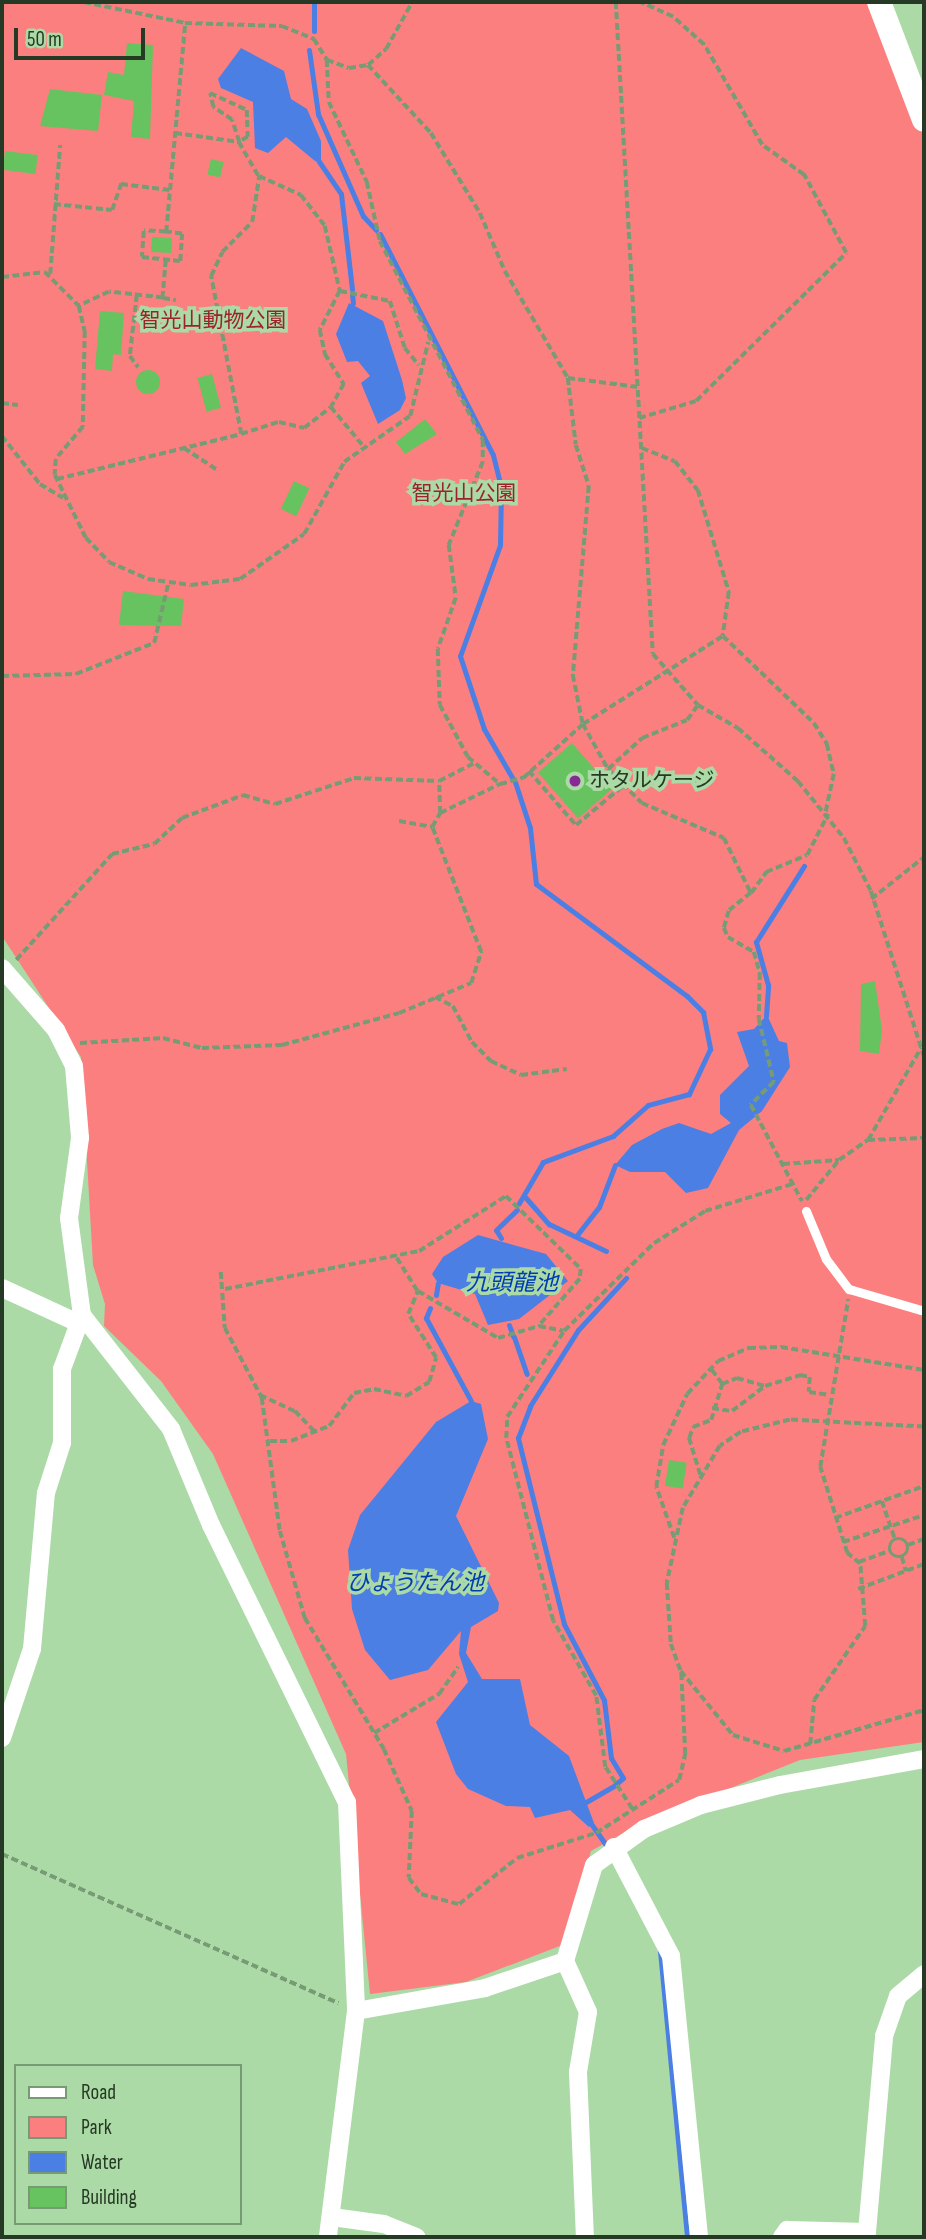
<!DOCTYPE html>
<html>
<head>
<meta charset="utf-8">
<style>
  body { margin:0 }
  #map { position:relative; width:926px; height:2239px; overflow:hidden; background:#abdaa6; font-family:"Sofia Sans Condensed","Noto Sans JP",sans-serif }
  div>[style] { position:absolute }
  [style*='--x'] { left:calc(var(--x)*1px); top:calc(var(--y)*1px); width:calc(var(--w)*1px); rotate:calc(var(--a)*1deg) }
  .green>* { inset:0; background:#fb7f7e }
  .water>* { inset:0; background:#4b7fe4 }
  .stream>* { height:5px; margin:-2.5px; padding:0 2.5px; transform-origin:2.5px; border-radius:2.5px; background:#4b7fe4 }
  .building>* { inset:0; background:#67c35f; transform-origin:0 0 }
  .round { border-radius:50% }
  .path>* { height:3.5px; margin-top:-1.75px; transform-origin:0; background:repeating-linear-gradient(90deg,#779b74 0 7px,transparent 0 10.5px) }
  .path>.ring { margin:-1.75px; padding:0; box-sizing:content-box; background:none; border:3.5px solid #779b74; border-radius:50% }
  .lane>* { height:9px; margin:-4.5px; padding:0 4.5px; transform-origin:4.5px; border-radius:4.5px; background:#fff }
  .street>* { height:18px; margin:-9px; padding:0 9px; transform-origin:9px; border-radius:9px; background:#fff }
  .secondary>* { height:24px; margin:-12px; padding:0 12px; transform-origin:12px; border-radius:12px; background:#fff }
  .dots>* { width:19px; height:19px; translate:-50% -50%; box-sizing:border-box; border:4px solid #abdaa6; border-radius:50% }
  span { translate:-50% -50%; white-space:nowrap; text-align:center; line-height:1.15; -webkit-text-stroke:7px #abdaa6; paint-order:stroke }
  .park-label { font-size:21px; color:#9b232c }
  .poi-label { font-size:21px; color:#263925 }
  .left { translate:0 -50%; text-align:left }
  .water-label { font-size:23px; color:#013db2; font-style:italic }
  .frame { position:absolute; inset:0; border:4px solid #263925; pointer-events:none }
  .legend { position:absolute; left:14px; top:2064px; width:228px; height:161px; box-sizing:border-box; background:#abdaa6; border:2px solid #769a72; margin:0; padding:9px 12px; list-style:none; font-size:21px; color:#263925 }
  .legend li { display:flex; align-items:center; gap:14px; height:35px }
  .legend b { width:35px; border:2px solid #769a72 }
  .scale { position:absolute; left:14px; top:28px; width:131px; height:32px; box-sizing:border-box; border:4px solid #263925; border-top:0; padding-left:9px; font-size:21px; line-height:24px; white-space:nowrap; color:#263925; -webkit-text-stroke:5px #abdaa6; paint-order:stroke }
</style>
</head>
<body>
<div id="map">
  <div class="green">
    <i style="clip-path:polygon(2px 2px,876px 2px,924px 137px,924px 1742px,800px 1760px,634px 1827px,591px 1851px,565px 1944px,466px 1982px,370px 1994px,346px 1754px,213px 1454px,161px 1381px,104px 1326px,105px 1304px,93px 1265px,81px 1057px,2px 936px)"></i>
  </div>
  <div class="water">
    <i style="clip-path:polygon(241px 48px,284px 71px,291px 99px,307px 109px,321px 141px,321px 159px,315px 161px,286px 137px,268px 153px,255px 148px,253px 102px,221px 88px,218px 79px)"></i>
    <i style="clip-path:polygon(349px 303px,383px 321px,402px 380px,406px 398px,400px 410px,378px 424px,361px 383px,370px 376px,358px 361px,347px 362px,336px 334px)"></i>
    <i style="clip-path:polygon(767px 1015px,779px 1041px,787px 1043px,790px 1067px,762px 1111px,739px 1130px,708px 1188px,686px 1193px,665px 1172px,630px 1172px,615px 1165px,632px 1145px,662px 1129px,679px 1123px,711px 1134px,731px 1123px,720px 1114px,720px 1095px,749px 1066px,737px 1032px,754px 1029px)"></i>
    <i style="clip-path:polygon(478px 1235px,546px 1254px,568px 1281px,519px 1319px,488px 1325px,475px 1294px,438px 1283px,432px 1274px,443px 1257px)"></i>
    <i style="clip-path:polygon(471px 1401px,481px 1404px,488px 1439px,456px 1516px,499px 1603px,498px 1611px,471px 1627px,466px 1653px,482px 1679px,520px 1679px,530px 1725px,569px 1756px,594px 1823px,589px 1827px,570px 1810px,535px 1818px,530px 1807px,506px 1806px,468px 1789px,456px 1774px,436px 1722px,468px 1682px,459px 1654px,461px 1631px,428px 1670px,390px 1680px,365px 1650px,352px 1609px,348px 1550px,360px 1515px,436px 1422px)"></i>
  </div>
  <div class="stream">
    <i style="--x:314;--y:2;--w:29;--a:90"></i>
    <i style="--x:309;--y:50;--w:65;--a:82"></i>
    <i style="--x:318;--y:114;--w:111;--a:66.2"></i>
    <i style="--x:363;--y:216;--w:19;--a:47"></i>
    <i style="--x:318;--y:160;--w:41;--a:55.9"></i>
    <i style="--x:341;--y:194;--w:96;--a:83.4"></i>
    <i style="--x:380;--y:234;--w:248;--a:62.9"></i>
    <i style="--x:493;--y:455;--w:34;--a:76"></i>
    <i style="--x:501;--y:488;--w:57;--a:91"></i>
    <i style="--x:500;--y:545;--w:118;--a:109.8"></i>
    <i style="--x:460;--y:656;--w:77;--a:71.8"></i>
    <i style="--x:484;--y:729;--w:58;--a:59.9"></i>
    <i style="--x:352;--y:294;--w:9;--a:84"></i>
    <i style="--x:515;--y:782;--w:48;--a:71.9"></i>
    <i style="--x:530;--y:828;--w:56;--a:83.9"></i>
    <i style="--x:536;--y:884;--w:188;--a:36.6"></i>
    <i style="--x:687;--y:996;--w:23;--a:45"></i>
    <i style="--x:703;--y:1012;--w:38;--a:79"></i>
    <i style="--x:710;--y:1049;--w:50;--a:115"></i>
    <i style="--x:689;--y:1094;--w:42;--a:165"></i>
    <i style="--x:648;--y:1105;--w:47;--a:138.5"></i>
    <i style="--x:613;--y:1136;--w:75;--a:159.6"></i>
    <i style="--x:543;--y:1162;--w:48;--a:120.3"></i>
    <i style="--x:766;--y:1016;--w:31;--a:-86"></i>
    <i style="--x:768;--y:985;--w:45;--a:-105.6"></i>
    <i style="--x:756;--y:942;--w:90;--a:-57.7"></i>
    <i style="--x:526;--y:1198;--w:35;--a:49"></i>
    <i style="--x:549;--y:1224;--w:63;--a:25.3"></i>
    <i style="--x:577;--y:1235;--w:36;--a:-52"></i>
    <i style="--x:599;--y:1207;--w:45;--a:-69.1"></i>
    <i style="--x:501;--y:1238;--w:9;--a:-122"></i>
    <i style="--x:496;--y:1230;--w:29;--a:-44"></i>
    <i style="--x:436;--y:1295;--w:12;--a:-81"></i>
    <i style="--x:430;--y:1308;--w:11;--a:112"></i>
    <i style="--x:426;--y:1318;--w:94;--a:61.5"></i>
    <i style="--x:509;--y:1325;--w:12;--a:70"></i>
    <i style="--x:514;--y:1337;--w:39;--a:71"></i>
    <i style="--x:616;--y:1784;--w:9;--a:-41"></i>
    <i style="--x:623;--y:1778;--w:23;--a:-121"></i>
    <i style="--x:611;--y:1758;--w:58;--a:-96.9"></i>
    <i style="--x:604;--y:1700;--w:86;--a:-117.8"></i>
    <i style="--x:564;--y:1624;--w:192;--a:-103.9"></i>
    <i style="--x:518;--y:1438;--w:34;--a:-69"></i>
    <i style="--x:530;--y:1406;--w:90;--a:-57.7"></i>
    <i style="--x:578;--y:1330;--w:71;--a:-47.3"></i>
    <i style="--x:586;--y:1802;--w:34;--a:-30"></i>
    <i style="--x:592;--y:1825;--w:32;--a:55"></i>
    <i style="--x:660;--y:1951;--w:287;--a:84.6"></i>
  </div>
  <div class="building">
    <i style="clip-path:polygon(127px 43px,153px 45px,150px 139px,131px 137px,134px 101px,104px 95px,108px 72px,124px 75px)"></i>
    <i style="clip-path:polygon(50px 89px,102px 95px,98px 131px,40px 126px)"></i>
    <i style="left:5px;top:151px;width:33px;height:19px;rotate:7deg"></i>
    <i style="left:211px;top:159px;width:13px;height:16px;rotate:13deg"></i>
    <i style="left:152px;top:237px;width:20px;height:15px;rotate:3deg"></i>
    <i style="clip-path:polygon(100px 311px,124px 313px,121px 355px,113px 354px,112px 371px,95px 369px)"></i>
    <i class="round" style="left:136px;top:370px;width:24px;height:24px"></i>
    <i style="left:212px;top:374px;width:35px;height:15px;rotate:75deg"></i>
    <i style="clip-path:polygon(425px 419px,437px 434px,405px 454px,396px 442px)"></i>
    <i style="left:294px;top:481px;width:17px;height:31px;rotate:25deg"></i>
    <i style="clip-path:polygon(123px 591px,184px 599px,181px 626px,119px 625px)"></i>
    <i style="left:572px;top:743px;width:61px;height:45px;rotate:49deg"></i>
    <i style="clip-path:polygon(875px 981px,882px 1030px,879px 1054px,860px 1051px,861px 984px)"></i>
    <i style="left:669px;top:1460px;width:18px;height:26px;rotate:9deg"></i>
  </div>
  <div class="path">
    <i style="--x:84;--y:2;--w:103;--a:11.7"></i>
    <i style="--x:185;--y:23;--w:97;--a:1.8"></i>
    <i style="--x:282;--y:26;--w:35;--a:22"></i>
    <i style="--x:314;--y:39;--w:25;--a:58"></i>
    <i style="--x:327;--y:60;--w:23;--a:20"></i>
    <i style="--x:349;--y:68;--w:19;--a:-9"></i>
    <i style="--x:368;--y:65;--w:93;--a:47.2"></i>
    <i style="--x:431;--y:133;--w:94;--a:58.5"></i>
    <i style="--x:480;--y:213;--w:63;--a:66.7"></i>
    <i style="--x:505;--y:271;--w:124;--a:59.5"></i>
    <i style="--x:568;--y:378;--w:67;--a:83.2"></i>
    <i style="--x:576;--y:445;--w:43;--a:72.4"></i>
    <i style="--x:589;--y:486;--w:190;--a:94.8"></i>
    <i style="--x:573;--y:675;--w:50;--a:78.5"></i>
    <i style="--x:583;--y:724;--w:51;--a:60.9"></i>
    <i style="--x:608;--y:769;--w:48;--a:45"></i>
    <i style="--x:642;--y:803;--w:89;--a:23.1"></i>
    <i style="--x:724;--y:838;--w:61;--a:63.9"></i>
    <i style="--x:751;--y:893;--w:28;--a:141"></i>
    <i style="--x:729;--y:911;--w:18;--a:106"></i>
    <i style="--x:724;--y:928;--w:10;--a:66"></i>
    <i style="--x:728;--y:937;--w:30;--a:30"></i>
    <i style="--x:754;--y:952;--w:22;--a:74"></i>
    <i style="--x:760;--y:973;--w:46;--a:91.2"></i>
    <i style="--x:759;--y:1019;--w:65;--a:76.6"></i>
    <i style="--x:774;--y:1082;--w:33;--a:135"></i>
    <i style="--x:751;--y:1105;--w:109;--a:62"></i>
    <i style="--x:616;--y:2;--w:653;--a:86.75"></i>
    <i style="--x:653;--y:654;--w:68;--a:48.6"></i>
    <i style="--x:698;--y:705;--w:46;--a:29.9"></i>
    <i style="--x:738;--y:728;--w:80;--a:41.5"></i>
    <i style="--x:798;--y:781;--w:73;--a:51.1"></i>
    <i style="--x:844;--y:838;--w:59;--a:63"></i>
    <i style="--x:871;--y:891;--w:173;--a:72.2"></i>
    <i style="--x:327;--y:60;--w:42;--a:87.3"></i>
    <i style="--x:329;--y:102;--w:89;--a:64.6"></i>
    <i style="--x:367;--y:182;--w:60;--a:77.6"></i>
    <i style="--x:380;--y:241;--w:224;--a:62.6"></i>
    <i style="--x:483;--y:440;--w:22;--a:90"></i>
    <i style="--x:483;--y:462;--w:90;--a:112.3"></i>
    <i style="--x:449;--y:545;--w:53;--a:82.5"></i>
    <i style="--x:456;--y:598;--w:54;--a:109.4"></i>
    <i style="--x:438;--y:649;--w:56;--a:88"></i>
    <i style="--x:440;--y:705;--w:59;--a:61.7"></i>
    <i style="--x:468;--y:757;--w:42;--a:40.2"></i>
    <i style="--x:500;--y:784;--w:24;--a:-15"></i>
    <i style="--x:523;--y:778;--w:81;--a:-42"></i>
    <i style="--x:583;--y:724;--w:165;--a:-32.2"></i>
    <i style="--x:723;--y:636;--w:126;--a:43.7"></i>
    <i style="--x:814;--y:723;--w:25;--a:58"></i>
    <i style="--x:827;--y:744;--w:31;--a:77"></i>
    <i style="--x:834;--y:774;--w:39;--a:102"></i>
    <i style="--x:368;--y:65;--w:24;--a:-42"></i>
    <i style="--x:386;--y:49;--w:54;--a:-61"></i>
    <i style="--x:210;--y:93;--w:41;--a:24.7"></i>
    <i style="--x:247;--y:110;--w:27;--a:88"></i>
    <i style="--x:248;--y:137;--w:10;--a:151"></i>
    <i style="--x:239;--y:142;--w:23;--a:-108"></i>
    <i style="--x:232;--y:120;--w:23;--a:-146"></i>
    <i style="--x:213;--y:107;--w:14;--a:-102"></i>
    <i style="--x:175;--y:133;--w:65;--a:8"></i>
    <i style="--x:239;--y:142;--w:39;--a:60"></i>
    <i style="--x:259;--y:176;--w:46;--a:24.3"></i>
    <i style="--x:301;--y:195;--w:39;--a:52"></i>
    <i style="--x:325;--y:226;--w:67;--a:77"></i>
    <i style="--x:340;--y:291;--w:51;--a:11.3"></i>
    <i style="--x:390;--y:301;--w:49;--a:72.3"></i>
    <i style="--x:405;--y:348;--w:22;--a:51"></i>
    <i style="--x:54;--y:204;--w:58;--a:5.9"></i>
    <i style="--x:112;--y:210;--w:28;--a:-71"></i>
    <i style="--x:121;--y:184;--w:49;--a:7"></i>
    <i style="--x:166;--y:232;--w:22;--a:-177"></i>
    <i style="--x:144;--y:231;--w:26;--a:94"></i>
    <i style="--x:142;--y:257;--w:38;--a:6"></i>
    <i style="--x:180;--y:261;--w:27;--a:-86"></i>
    <i style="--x:182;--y:234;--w:16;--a:-173"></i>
    <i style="--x:166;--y:232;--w:210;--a:-84.8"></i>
    <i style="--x:166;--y:260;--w:38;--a:95"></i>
    <i style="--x:163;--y:298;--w:54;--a:-173.7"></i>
    <i style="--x:109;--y:292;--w:33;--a:155"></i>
    <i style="--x:79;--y:306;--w:26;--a:77"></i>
    <i style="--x:85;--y:331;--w:96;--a:91.2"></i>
    <i style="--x:83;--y:427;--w:42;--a:130.2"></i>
    <i style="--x:56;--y:459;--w:16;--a:94"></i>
    <i style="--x:55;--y:475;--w:70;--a:63.8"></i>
    <i style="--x:86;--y:538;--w:33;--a:46"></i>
    <i style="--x:109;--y:562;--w:43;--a:23.6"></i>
    <i style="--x:148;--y:579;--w:43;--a:7.9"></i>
    <i style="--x:191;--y:585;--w:49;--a:-7"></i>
    <i style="--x:240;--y:579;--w:78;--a:-35.1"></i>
    <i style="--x:304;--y:534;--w:82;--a:-60.9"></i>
    <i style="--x:344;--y:462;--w:80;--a:-34.9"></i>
    <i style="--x:410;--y:416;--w:76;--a:-76.3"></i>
    <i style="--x:50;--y:274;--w:129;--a:-85.6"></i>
    <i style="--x:2;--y:277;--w:43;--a:-6.6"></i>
    <i style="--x:45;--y:272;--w:48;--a:45"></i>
    <i style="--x:340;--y:291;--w:44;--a:117.1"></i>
    <i style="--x:320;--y:330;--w:25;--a:78"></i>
    <i style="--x:325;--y:354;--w:36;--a:58"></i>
    <i style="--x:344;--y:384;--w:26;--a:119"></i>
    <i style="--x:331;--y:407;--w:53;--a:50.3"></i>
    <i style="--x:137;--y:295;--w:61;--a:96.5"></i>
    <i style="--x:130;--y:356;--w:14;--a:54"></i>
    <i style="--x:163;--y:298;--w:13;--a:9"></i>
    <i style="--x:568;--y:378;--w:71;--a:7.3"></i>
    <i style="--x:2;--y:403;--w:16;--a:7"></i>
    <i style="--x:639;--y:418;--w:59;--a:-16.6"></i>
    <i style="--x:696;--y:401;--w:211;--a:-44.6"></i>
    <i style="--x:846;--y:253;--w:89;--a:-118.3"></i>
    <i style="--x:804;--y:175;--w:52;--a:-144.5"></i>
    <i style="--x:762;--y:145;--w:116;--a:-120.1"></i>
    <i style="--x:704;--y:45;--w:42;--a:-137.9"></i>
    <i style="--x:673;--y:17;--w:36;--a:-156"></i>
    <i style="--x:241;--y:434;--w:40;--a:-18"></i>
    <i style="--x:279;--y:422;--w:26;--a:13"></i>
    <i style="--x:304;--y:428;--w:34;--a:-38"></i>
    <i style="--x:2;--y:436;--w:61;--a:51.6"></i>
    <i style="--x:40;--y:484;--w:27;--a:31"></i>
    <i style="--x:184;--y:448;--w:42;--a:33.3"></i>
    <i style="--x:642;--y:448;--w:35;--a:22"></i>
    <i style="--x:675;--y:461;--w:37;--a:52"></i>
    <i style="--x:698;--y:490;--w:107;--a:73.1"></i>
    <i style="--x:729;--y:592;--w:44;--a:97.8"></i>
    <i style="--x:57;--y:479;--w:189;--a:-13.7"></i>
    <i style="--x:241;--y:434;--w:161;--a:-100.8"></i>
    <i style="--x:211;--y:276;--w:26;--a:-65"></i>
    <i style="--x:222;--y:252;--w:42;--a:-45"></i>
    <i style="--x:252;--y:222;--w:47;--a:-81.3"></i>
    <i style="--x:2;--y:676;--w:74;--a:-1.5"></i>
    <i style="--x:76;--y:674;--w:84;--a:-21.7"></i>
    <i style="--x:154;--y:643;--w:61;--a:-76.7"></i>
    <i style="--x:608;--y:769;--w:46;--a:-42.4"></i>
    <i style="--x:642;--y:738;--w:48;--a:-21.8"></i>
    <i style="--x:687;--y:720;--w:19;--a:-54"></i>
    <i style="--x:529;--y:771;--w:72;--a:49"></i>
    <i style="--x:576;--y:825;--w:64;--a:-39.9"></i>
    <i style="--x:440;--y:813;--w:67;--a:-25.8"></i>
    <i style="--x:399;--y:821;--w:34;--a:10"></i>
    <i style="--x:751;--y:893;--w:26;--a:-54"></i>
    <i style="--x:766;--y:872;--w:44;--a:-22.5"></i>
    <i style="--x:807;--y:855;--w:46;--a:-62.9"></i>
    <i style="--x:871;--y:899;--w:68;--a:-38.4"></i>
    <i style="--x:16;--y:960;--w:143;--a:-47.8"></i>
    <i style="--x:112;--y:854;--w:43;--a:-13.4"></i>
    <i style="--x:154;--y:844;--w:38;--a:-43"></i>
    <i style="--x:182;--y:818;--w:65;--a:-20.7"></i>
    <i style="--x:243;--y:795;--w:33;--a:16"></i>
    <i style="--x:275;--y:804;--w:83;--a:-18.2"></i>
    <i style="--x:354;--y:778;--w:85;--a:2"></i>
    <i style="--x:439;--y:781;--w:39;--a:-27"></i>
    <i style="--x:435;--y:997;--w:20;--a:27"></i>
    <i style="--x:453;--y:1006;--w:41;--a:62.2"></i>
    <i style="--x:472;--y:1042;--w:27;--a:45"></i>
    <i style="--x:491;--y:1061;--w:33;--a:25"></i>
    <i style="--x:521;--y:1075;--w:46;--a:-7.4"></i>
    <i style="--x:80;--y:1043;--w:83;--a:-3.4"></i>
    <i style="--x:163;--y:1038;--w:40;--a:14.4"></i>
    <i style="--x:202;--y:1048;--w:80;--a:-2.1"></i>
    <i style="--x:282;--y:1045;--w:121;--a:-15.3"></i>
    <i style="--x:399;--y:1013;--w:78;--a:-22.6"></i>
    <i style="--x:471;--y:983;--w:33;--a:-72"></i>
    <i style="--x:481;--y:952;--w:134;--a:-111.4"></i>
    <i style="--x:432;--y:827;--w:16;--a:-60"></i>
    <i style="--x:440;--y:813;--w:32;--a:-92"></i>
    <i style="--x:868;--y:1140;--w:106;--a:-60.1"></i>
    <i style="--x:783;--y:1164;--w:56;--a:-4.1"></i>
    <i style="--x:806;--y:1200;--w:52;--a:-50.5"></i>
    <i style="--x:839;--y:1160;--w:35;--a:-35"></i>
    <i style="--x:868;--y:1140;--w:56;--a:-2"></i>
    <i style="--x:397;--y:1258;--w:39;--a:58"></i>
    <i style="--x:418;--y:1291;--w:93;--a:30.4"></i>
    <i style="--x:498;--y:1338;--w:43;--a:-16.3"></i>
    <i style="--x:221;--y:1272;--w:56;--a:85.9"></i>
    <i style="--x:225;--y:1328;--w:79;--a:62.1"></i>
    <i style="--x:262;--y:1398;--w:134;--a:82.3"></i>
    <i style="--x:280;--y:1531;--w:91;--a:74"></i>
    <i style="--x:305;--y:1618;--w:153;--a:58.9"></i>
    <i style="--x:384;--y:1749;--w:68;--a:65.7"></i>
    <i style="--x:412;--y:1811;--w:67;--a:92.6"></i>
    <i style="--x:409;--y:1878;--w:20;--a:53"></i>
    <i style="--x:421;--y:1894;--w:39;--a:15"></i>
    <i style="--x:459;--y:1904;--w:74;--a:-38.4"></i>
    <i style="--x:517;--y:1858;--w:83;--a:-17.6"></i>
    <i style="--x:596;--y:1833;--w:98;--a:-32.6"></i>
    <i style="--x:679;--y:1780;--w:27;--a:-77"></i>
    <i style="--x:685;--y:1754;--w:83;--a:-92.8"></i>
    <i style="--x:225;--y:1289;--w:198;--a:-11.1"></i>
    <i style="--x:419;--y:1251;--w:103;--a:-32.3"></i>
    <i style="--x:506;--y:1196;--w:105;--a:44.2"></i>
    <i style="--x:581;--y:1269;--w:10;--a:96"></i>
    <i style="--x:580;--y:1279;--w:62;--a:131.1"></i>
    <i style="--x:539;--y:1326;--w:25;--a:11"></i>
    <i style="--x:722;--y:1384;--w:16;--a:-22"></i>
    <i style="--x:737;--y:1378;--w:29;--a:16"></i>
    <i style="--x:260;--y:1395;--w:38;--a:25"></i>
    <i style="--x:295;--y:1411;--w:29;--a:46"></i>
    <i style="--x:712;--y:1408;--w:20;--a:9"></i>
    <i style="--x:732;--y:1411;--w:41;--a:-37.1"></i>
    <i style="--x:765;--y:1386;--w:37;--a:-17"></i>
    <i style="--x:800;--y:1375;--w:10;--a:11"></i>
    <i style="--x:810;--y:1377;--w:15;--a:94"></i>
    <i style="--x:809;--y:1392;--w:21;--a:8"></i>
    <i style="--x:924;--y:1427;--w:134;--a:-177"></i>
    <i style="--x:790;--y:1420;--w:50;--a:166.2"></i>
    <i style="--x:741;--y:1432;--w:25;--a:146"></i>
    <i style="--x:720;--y:1446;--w:72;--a:120.8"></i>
    <i style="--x:683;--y:1508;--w:77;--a:102"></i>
    <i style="--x:667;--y:1583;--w:61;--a:86.2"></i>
    <i style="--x:671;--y:1644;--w:29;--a:70"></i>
    <i style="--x:681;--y:1671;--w:82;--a:50.9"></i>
    <i style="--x:733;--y:1735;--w:53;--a:17.4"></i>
    <i style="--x:784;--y:1751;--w:146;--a:-16.3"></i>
    <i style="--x:270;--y:1441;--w:21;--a:0"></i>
    <i style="--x:291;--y:1441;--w:41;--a:-21.5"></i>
    <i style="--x:329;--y:1426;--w:41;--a:-52.9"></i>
    <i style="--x:354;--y:1393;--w:20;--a:-11"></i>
    <i style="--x:374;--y:1389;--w:33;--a:12"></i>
    <i style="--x:406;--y:1396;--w:27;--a:-31"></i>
    <i style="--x:429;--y:1382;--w:25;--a:-74"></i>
    <i style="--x:436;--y:1358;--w:52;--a:-122.5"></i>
    <i style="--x:408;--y:1314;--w:25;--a:-67"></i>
    <i style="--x:700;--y:1475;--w:39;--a:-107"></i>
    <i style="--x:689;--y:1438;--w:12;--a:-70"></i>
    <i style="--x:693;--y:1427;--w:19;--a:-21"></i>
    <i style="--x:711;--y:1420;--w:38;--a:-73"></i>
    <i style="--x:722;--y:1384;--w:20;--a:-127"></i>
    <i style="--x:882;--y:1501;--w:40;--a:71.1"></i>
    <i style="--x:835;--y:1518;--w:95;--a:-19.8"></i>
    <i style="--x:674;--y:1538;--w:54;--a:-109.4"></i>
    <i style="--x:656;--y:1487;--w:43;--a:-80.5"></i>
    <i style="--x:663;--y:1445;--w:56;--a:-64.8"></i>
    <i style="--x:687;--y:1394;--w:45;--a:-46.8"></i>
    <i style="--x:718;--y:1361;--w:34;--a:-23"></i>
    <i style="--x:749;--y:1348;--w:32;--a:-2"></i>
    <i style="--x:781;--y:1347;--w:145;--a:9.1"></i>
    <i class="ring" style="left:890px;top:1539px;width:14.5px;height:14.5px"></i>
    <i style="--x:843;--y:1542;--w:85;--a:-18.4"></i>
    <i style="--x:908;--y:1545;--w:17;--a:-21"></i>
    <i style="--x:902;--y:1557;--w:15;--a:74"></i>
    <i style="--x:859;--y:1562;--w:33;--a:-20"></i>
    <i style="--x:858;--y:1589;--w:71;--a:-20.7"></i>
    <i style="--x:374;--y:1733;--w:76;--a:-31"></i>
    <i style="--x:439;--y:1694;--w:33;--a:-55"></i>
    <i style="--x:810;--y:1744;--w:44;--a:-84.8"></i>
    <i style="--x:814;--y:1700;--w:90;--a:-55.4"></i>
    <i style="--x:865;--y:1626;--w:62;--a:-94.6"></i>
    <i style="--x:860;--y:1564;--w:17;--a:-140"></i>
    <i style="--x:847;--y:1553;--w:90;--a:-107.4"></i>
    <i style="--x:820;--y:1467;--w:170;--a:-80.5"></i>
    <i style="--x:632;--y:1809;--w:50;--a:-122.7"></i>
    <i style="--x:605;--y:1767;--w:72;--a:-97.2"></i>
    <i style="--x:596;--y:1696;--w:86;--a:-119.8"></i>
    <i style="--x:553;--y:1621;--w:189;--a:-104.4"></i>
    <i style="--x:506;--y:1438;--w:21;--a:-87"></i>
    <i style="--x:507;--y:1417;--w:103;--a:-56.5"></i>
    <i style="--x:564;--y:1331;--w:126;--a:-44.4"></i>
    <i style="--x:654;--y:1243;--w:60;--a:-32.1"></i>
    <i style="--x:705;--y:1211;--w:91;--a:-17.2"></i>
    <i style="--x:2;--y:1854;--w:368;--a:23.9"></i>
  </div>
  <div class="lane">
    <i style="--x:806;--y:1211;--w:52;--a:67.4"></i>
    <i style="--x:826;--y:1259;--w:38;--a:53"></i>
    <i style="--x:849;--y:1289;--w:78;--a:16.3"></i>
  </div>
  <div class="street">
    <i style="--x:2;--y:968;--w:82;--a:48.9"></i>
    <i style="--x:56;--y:1030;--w:40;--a:63.4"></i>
    <i style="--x:74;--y:1066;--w:72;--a:85.2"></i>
    <i style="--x:80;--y:1138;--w:81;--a:97.8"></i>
    <i style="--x:69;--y:1218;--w:98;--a:82.4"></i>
    <i style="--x:82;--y:1315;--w:145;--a:52"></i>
    <i style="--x:171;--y:1429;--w:104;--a:67.4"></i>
    <i style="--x:211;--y:1525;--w:309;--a:63.9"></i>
    <i style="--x:347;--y:1802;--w:209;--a:87.5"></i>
    <i style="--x:356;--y:2011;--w:228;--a:97.1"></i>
    <i style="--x:2;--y:1288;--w:84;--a:24.7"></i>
    <i style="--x:2;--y:1738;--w:94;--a:-71.4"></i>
    <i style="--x:32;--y:1649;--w:157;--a:-84.9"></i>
    <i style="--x:46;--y:1493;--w:52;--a:-72.3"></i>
    <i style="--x:62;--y:1443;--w:74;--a:-90"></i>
    <i style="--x:62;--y:1369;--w:58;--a:-69.7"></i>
    <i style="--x:614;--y:1847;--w:123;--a:62.4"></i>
    <i style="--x:671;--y:1956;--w:282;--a:84.3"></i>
    <i style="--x:565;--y:1961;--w:56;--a:65.7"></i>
    <i style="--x:588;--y:2012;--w:61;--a:99.5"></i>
    <i style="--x:578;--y:2072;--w:165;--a:87.6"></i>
    <i style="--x:356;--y:2011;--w:131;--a:-10.1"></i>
    <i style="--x:485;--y:1988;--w:84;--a:-18.6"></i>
    <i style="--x:565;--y:1961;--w:100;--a:-73.2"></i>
    <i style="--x:594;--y:1865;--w:62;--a:-35.8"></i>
    <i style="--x:644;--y:1829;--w:62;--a:-22.8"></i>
    <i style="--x:701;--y:1805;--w:81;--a:-14.2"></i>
    <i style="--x:780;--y:1785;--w:146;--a:-10.2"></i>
    <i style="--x:332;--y:2217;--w:52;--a:7.7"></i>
    <i style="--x:384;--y:2224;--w:35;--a:22"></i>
    <i style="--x:782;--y:2237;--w:9;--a:-54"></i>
    <i style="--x:787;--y:2230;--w:80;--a:1.4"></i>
    <i style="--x:867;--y:2232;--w:197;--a:-85"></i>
    <i style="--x:884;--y:2036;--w:42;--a:-70.7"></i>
    <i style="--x:898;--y:1996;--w:34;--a:-40"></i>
  </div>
  <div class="secondary">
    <i style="--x:879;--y:2;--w:126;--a:69.1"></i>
  </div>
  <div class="dots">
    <i style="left:575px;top:781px;background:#872a95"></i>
  </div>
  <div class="park-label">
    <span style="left:213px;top:321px">智光山動物公園</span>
    <span style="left:464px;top:494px">智光山公園</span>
  </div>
  <div class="poi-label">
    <span class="left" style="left:589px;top:781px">ホタルケージ</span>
  </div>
  <div class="water-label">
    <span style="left:512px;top:1283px">九頭龍池</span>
    <span style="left:415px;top:1583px">ひょうたん池</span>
  </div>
  <div class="frame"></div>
  <ul class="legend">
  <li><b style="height:9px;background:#fff"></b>Road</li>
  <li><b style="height:19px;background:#fb7f7e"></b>Park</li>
  <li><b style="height:19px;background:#4b7fe4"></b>Water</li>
  <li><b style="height:19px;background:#67c35f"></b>Building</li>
  </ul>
  <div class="scale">50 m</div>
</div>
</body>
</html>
